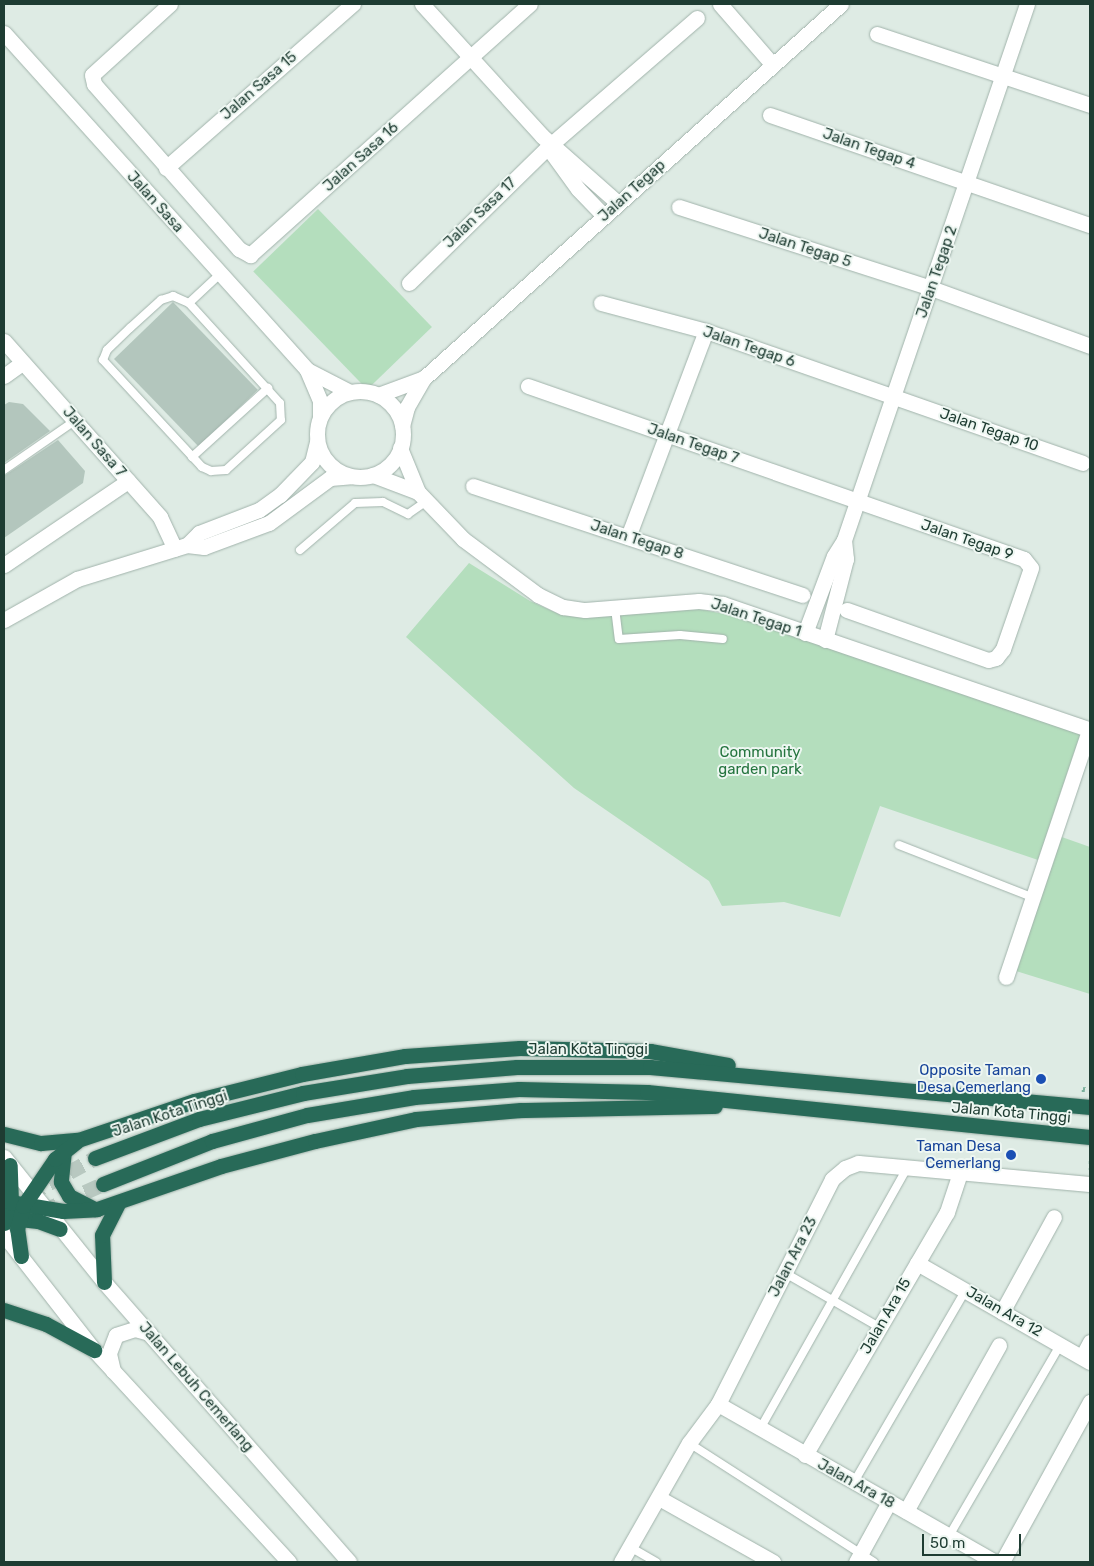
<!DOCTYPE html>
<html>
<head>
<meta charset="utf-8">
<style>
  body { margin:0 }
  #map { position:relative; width:1094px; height:1566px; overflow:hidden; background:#deebe4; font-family:Rubik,sans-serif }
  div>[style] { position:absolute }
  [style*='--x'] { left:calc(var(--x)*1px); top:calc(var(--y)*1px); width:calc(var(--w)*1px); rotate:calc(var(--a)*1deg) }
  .green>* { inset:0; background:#b4debd; transform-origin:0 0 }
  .building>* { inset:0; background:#b3c6bd; transform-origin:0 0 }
  .highway-tunnel>* { height:15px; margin-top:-7.5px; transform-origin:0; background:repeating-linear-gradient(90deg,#b8c8c0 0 15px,transparent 0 23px) }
  .path>* { height:2.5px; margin-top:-1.25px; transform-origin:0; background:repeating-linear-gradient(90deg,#7cb19d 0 2.5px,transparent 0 6.5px) }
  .roads { filter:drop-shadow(0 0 1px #a1b3ab) drop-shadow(0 0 1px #a1b3ab) }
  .lane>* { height:8px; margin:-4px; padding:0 4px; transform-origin:4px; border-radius:4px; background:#fff }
  .street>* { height:15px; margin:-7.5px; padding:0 7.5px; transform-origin:7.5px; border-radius:7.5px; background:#fff }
  .street>.ring { margin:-7.5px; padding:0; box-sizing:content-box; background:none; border:15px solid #fff; border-radius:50% }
  .secondary>* { height:15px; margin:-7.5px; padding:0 7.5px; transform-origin:7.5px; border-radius:7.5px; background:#fff }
  .highway>* { height:15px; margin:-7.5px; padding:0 7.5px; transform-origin:7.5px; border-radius:7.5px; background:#286a58 }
  .dots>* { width:14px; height:14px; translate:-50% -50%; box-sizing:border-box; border:2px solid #eef7f2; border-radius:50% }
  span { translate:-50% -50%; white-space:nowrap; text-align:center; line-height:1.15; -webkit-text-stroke:4px #eef7f2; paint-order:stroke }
  .street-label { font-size:15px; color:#1e3c32 }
  .park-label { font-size:15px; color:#25753f }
  .transit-label { font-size:15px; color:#164399 }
  .right { translate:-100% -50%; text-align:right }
  .frame { position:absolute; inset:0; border:5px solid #1e3c32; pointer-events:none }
  .scale { position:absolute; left:922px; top:1534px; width:99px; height:22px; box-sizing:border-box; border:2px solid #1e3c32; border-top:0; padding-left:6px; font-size:15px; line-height:18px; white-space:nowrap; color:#1e3c32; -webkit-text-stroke:4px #eef7f2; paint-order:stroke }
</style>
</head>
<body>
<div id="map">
  <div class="green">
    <i style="left:318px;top:209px;width:164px;height:90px;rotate:46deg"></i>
    <i style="clip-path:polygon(469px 563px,530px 601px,561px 615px,699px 609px,739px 617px,867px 657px,1081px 732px,1038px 860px,880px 806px,840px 917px,784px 902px,722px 906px,709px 881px,574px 788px,406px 637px)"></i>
    <i style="clip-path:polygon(1059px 836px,1090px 847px,1090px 994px,1016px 971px)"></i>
  </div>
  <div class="building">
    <i style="left:173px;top:302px;width:122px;height:82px;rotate:46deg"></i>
    <i style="clip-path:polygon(9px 402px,23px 404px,50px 431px,4px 463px,4px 405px)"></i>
    <i style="clip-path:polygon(58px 440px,85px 471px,83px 483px,4px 538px,4px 476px)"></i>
  </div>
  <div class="highway-tunnel">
    <i style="--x:29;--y:1194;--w:75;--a:-28.6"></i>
    <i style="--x:43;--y:1211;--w:66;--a:-24.2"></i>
  </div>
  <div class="path">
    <i style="--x:1083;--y:1092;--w:4;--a:-90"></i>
    <i style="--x:1083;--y:1088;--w:7;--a:8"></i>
    <i style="--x:1090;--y:1170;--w:10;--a:-90"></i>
  </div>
  <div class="roads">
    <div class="lane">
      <i style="--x:173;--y:296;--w:17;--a:24"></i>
      <i style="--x:189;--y:303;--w:135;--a:47.7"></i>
      <i style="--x:280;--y:403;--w:17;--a:87"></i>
      <i style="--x:281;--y:420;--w:74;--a:137.7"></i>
      <i style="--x:226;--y:470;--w:15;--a:176"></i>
      <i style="--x:211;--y:471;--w:10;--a:-156"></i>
      <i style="--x:202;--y:467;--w:146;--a:-132.8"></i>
      <i style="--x:103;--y:360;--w:11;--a:-68"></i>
      <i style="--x:107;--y:350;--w:32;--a:-44"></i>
      <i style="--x:130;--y:328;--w:42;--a:-42.1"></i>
      <i style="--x:161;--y:300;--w:13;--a:-18"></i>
      <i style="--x:189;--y:303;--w:42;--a:-43.1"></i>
      <i style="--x:192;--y:457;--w:103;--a:-42.2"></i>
      <i style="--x:4;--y:470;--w:88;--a:-34.8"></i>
      <i style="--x:300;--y:550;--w:72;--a:-40.5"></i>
      <i style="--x:355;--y:503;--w:28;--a:-2"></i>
      <i style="--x:383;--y:502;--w:28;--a:26"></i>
      <i style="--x:408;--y:514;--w:21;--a:-35"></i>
      <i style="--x:615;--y:608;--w:31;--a:83"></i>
      <i style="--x:619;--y:639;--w:61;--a:-3.8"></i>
      <i style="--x:680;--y:635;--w:43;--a:5.3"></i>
      <i style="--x:899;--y:845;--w:143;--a:21.4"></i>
      <i style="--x:785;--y:1273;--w:108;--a:29.9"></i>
      <i style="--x:760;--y:1429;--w:300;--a:-60.6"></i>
      <i style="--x:689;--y:1443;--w:220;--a:32.8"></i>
      <i style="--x:854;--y:1482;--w:221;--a:-59.8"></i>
      <i style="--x:949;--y:1536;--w:221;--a:-59.8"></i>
      <i style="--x:630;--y:1547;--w:30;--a:30"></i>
    </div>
    <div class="street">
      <i style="--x:170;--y:4;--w:105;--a:137.7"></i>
      <i style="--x:92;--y:75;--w:9;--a:77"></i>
      <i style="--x:94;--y:84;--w:220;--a:48.7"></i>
      <i style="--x:239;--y:249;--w:13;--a:29"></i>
      <i style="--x:250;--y:255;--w:376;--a:-41.9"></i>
      <i style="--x:422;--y:4;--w:178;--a:47.7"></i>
      <i style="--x:542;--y:136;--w:101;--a:41.4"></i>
      <i style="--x:720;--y:4;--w:79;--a:49.1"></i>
      <i style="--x:4;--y:33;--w:453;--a:48"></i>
      <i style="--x:307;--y:370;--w:48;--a:27.1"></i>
      <i style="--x:877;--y:34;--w:225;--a:18.4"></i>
      <i style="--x:770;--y:115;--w:338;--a:19"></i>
      <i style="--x:552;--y:153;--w:44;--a:54.2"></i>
      <i style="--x:578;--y:189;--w:37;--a:46"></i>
      <i style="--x:166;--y:168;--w:249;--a:-41.3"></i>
      <i style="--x:679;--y:207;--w:265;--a:17.8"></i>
      <i style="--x:931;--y:288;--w:169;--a:20"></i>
      <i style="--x:409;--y:283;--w:194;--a:-44.4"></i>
      <i style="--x:548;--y:147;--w:197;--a:-40.9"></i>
      <i style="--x:601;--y:303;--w:109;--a:14.9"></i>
      <i style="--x:706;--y:331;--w:399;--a:19.3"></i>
      <i style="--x:4;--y:341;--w:235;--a:48.4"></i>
      <i style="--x:160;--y:517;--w:35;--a:65"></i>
      <i style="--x:307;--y:370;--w:34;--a:67"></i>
      <i style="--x:320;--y:401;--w:16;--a:90"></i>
      <i style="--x:4;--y:376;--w:22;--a:-36"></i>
      <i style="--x:528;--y:386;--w:525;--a:19.23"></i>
      <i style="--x:1024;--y:559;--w:11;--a:52"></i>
      <i style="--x:1031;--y:568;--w:86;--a:109.1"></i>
      <i style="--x:1003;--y:649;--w:11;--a:128"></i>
      <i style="--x:996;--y:658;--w:8;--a:166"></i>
      <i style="--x:988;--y:660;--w:150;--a:-160.5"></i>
      <i class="ring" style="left:317px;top:391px;width:71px;height:71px"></i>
      <i style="--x:378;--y:395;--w:49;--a:-20.3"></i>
      <i style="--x:402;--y:426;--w:20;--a:-75"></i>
      <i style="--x:407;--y:407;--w:34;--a:-60"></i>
      <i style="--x:424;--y:378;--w:560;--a:-41.89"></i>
      <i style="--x:400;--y:448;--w:48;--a:67.8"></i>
      <i style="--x:418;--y:492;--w:65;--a:46.2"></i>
      <i style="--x:463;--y:539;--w:94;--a:36.7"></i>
      <i style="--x:538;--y:595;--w:28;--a:26"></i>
      <i style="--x:563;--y:607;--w:22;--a:8"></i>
      <i style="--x:585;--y:610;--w:114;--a:-4.5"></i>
      <i style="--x:699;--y:601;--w:24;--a:7"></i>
      <i style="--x:723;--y:604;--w:388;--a:18.9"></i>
      <i style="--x:373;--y:475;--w:48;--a:20.7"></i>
      <i style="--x:473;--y:486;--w:347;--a:18.3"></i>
      <i style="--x:628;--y:537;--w:220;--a:-69.3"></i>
      <i style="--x:4;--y:565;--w:150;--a:-34.1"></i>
      <i style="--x:805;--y:633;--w:82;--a:-69.4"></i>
      <i style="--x:834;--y:556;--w:19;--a:-58"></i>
      <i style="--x:844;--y:540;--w:566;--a:-71.15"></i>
      <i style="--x:825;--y:640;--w:84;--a:-75.5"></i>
      <i style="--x:846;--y:559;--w:19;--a:-96"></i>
      <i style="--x:1006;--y:977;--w:261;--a:-71.4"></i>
      <i style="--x:917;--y:1263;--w:199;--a:29.8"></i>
      <i style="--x:1002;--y:1312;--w:108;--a:-61.3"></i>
      <i style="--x:1082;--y:1357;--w:17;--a:-62"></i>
      <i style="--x:718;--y:1404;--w:319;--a:29.7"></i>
      <i style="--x:805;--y:1455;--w:281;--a:-59.7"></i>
      <i style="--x:947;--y:1212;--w:41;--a:-71.6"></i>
      <i style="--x:659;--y:1498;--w:131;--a:29.3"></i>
      <i style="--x:906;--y:1511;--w:190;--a:-60.7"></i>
      <i style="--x:621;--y:1562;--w:137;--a:-60.3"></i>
      <i style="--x:689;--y:1443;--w:49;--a:-53.4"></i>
      <i style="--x:718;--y:1404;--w:252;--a:-63.1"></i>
      <i style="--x:832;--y:1179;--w:17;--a:-40"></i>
      <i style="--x:845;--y:1168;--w:14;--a:-21"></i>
      <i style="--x:858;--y:1163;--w:233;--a:5.2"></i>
      <i style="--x:856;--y:1562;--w:68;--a:-61.2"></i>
      <i style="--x:1002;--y:1562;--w:183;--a:-61.2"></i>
    </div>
    <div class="secondary">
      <i style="--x:187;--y:545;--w:17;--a:-45"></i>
      <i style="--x:199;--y:533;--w:64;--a:-21"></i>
      <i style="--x:259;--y:510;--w:26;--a:-36"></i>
      <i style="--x:280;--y:495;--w:46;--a:-45.9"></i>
      <i style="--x:312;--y:462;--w:21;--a:-76"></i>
      <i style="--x:4;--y:620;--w:84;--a:-29.3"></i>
      <i style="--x:77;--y:579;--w:115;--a:-17.2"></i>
      <i style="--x:187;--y:545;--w:17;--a:7"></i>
      <i style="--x:204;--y:547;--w:69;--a:-20.3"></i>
      <i style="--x:269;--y:523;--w:76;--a:-36.4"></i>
      <i style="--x:330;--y:478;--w:21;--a:-5"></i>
      <i style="--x:4;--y:1157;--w:160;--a:51.3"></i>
      <i style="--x:104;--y:1282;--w:372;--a:48.8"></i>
      <i style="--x:4;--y:1235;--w:146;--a:52"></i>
      <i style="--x:94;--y:1350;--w:288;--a:47.4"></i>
      <i style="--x:113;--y:1371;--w:18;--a:-103"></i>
      <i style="--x:109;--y:1353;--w:19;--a:-69"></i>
      <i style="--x:116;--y:1335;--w:20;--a:-18"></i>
      <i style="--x:135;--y:1329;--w:15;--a:16"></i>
    </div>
    <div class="highway">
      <i style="--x:4;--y:1134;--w:38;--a:14"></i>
      <i style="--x:41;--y:1143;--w:37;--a:-5"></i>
      <i style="--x:78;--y:1140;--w:122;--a:-18.6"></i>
      <i style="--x:194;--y:1101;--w:111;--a:-14"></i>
      <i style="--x:302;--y:1074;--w:105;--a:-9.9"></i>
      <i style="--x:405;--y:1056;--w:115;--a:-4"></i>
      <i style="--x:520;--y:1048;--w:130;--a:1.3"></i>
      <i style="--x:650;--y:1051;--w:79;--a:10.2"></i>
      <i style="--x:64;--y:1151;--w:31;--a:96"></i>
      <i style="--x:61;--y:1182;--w:16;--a:60"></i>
      <i style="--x:69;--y:1196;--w:29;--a:27"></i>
      <i style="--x:95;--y:1158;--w:111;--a:-20.6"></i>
      <i style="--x:199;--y:1119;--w:107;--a:-14"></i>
      <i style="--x:303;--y:1093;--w:105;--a:-9.3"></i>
      <i style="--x:407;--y:1076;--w:110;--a:-4.7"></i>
      <i style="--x:517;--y:1067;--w:133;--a:0"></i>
      <i style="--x:650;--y:1067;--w:442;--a:5.2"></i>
      <i style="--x:103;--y:1184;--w:117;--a:-21.5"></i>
      <i style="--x:212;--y:1141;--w:98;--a:-15.3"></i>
      <i style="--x:307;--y:1115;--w:109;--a:-9.5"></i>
      <i style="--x:414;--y:1097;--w:105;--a:-4.4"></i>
      <i style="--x:519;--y:1089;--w:128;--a:1.3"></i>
      <i style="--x:647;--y:1092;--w:445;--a:5.8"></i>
      <i style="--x:4;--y:1201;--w:60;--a:9.6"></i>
      <i style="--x:63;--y:1211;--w:34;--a:-3"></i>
      <i style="--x:97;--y:1209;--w:131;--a:-19.1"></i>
      <i style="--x:221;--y:1166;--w:97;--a:-14.9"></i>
      <i style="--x:315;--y:1141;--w:103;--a:-12.3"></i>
      <i style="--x:416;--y:1119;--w:105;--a:-4.9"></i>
      <i style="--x:521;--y:1110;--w:194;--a:-1.2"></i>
      <i style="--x:10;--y:1218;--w:28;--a:6"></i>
      <i style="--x:38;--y:1221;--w:23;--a:20"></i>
      <i style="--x:4;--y:1223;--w:21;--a:-71"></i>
      <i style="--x:11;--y:1203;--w:38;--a:-92"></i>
      <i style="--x:21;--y:1256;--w:27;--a:-98"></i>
      <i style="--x:17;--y:1229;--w:24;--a:-75"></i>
      <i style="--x:23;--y:1206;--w:57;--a:-55.8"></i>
      <i style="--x:55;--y:1159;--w:28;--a:-39"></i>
      <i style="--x:104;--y:1282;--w:47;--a:-92.4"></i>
      <i style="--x:102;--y:1235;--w:37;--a:-63"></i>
      <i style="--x:4;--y:1310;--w:44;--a:18.4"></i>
      <i style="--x:46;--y:1324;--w:55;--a:28.4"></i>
    </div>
  </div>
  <div class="dots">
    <i style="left:1041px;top:1079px;background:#1a4fb4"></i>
    <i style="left:1011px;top:1155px;background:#1a4fb4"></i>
  </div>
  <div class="street-label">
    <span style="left:259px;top:86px;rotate:-41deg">Jalan Sasa 15</span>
    <span style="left:869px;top:149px;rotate:19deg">Jalan Tegap 4</span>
    <span style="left:361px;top:157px;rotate:-42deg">Jalan Sasa 16</span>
    <span style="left:632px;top:191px;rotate:-42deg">Jalan Tegap</span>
    <span style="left:155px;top:202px;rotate:48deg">Jalan Sasa</span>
    <span style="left:480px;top:213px;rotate:-44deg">Jalan Sasa 17</span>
    <span style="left:805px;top:248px;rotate:18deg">Jalan Tegap 5</span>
    <span style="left:937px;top:272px;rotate:-71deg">Jalan Tegap 2</span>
    <span style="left:749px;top:347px;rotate:19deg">Jalan Tegap 6</span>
    <span style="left:989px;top:430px;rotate:19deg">Jalan Tegap 10</span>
    <span style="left:94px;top:442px;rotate:49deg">Jalan Sasa 7</span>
    <span style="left:693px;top:444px;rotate:19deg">Jalan Tegap 7</span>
    <span style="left:637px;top:540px;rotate:18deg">Jalan Tegap 8</span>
    <span style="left:967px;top:540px;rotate:19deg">Jalan Tegap 9</span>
    <span style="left:756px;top:618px;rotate:18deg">Jalan Tegap 1</span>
    <span style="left:588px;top:1050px">Jalan Kota Tinggi</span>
    <span style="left:1011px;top:1113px;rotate:5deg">Jalan Kota Tinggi</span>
    <span style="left:170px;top:1114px;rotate:-18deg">Jalan Kota Tinggi</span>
    <span style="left:793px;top:1257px;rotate:-63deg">Jalan Ara 23</span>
    <span style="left:1004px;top:1312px;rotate:30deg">Jalan Ara 12</span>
    <span style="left:886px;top:1316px;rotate:-60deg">Jalan Ara 15</span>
    <span style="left:196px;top:1387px;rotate:49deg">Jalan Lebuh Cemerlang</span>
    <span style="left:856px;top:1484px;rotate:29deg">Jalan Ara 18</span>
  </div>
  <div class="park-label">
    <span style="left:760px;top:761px">Community<br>garden park</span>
  </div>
  <div class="transit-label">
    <span class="right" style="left:1031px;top:1079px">Opposite Taman<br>Desa Cemerlang</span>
    <span class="right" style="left:1001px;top:1155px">Taman Desa<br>Cemerlang</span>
  </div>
  <div class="frame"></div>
  <div class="scale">50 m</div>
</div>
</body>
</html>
